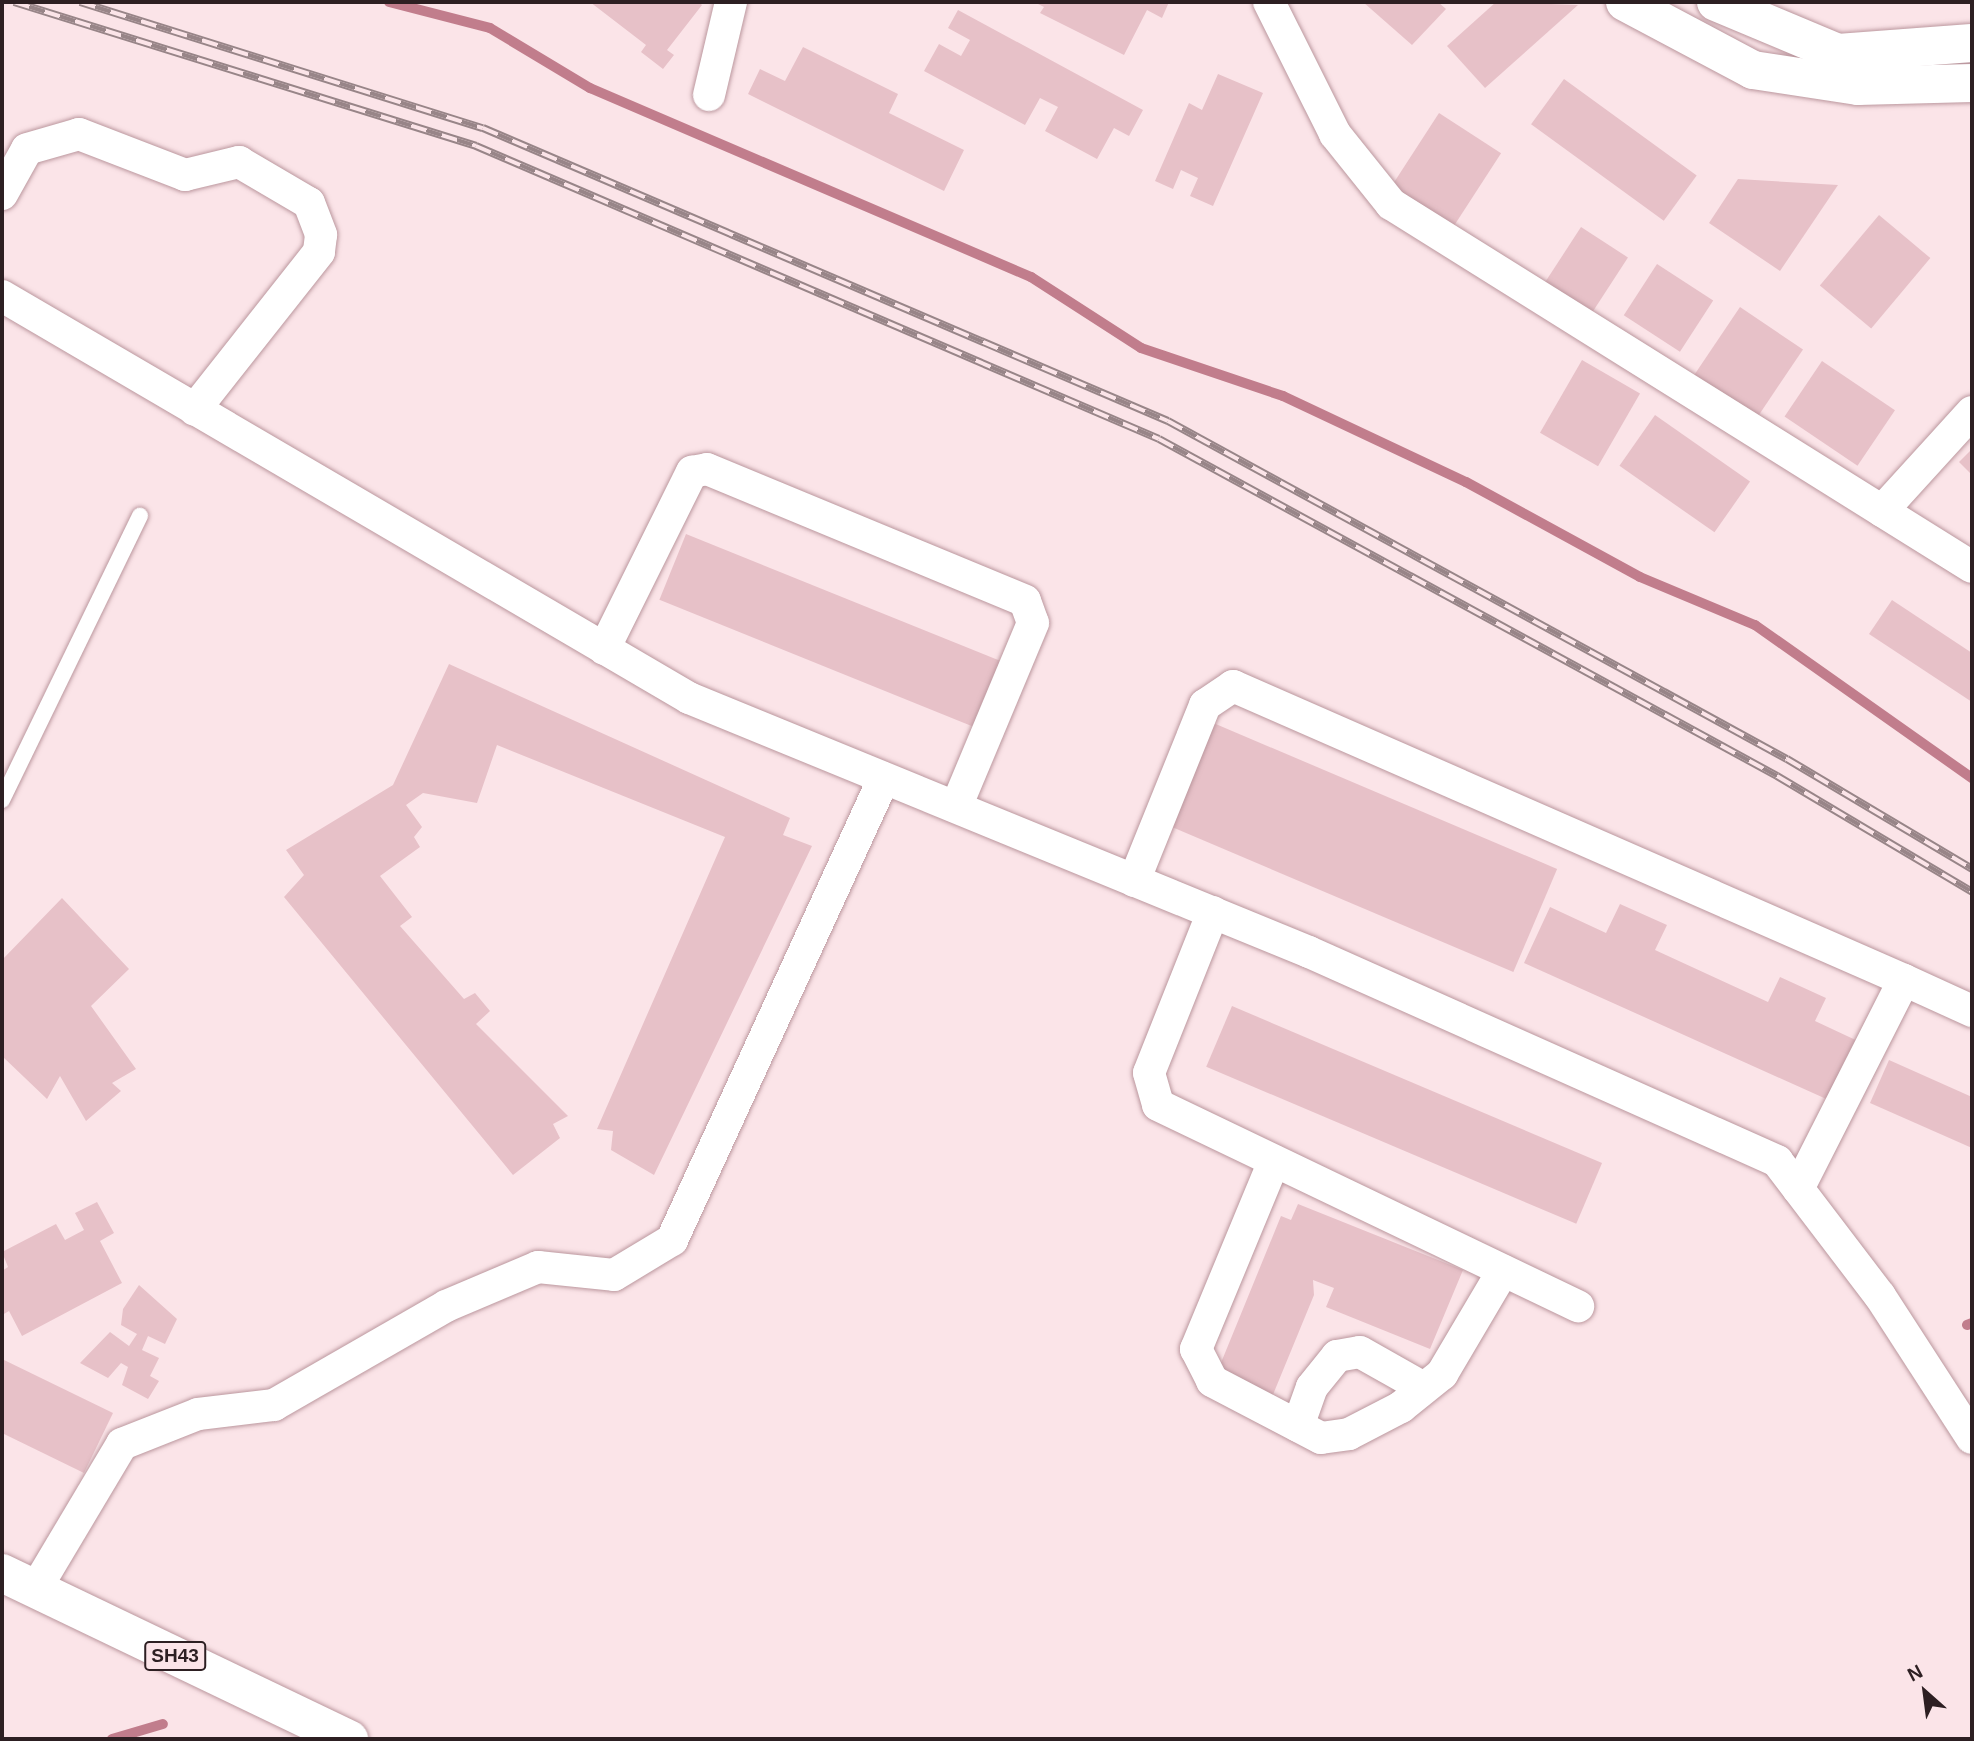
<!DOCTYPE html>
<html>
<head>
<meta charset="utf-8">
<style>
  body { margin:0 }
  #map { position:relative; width:1974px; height:1741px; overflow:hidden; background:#fbe4e8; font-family:Helvetica,sans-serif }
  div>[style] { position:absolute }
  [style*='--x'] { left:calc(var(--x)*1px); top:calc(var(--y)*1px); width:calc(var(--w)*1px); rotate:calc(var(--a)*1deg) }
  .stream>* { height:10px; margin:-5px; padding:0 5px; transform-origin:5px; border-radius:5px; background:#c17d8c }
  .building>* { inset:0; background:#e7c1c8; transform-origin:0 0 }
  .roads { filter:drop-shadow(0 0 2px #bb979e) drop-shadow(0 0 2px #bb979e) }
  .service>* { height:16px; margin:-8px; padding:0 8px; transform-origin:8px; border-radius:8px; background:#fff }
  .minor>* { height:32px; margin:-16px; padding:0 16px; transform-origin:16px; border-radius:16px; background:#fff }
  .secondary>* { height:38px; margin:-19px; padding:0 19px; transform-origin:19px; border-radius:19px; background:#fff }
  .primary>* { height:38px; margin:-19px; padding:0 19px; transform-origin:19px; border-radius:19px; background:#fff }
  .rail>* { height:8px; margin-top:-4px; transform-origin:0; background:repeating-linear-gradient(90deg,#fbe4e8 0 16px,#988588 0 32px); box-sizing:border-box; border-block:2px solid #988588 }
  span { translate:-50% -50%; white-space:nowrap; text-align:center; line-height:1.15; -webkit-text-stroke:5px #fbe4e8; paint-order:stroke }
  .shield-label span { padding:2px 5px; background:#fbe4e8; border:2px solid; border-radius:5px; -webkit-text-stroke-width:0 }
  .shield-label { font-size:19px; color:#2d1f22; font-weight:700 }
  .frame { position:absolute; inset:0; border:4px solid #2d1f22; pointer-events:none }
  .north { position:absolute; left:1890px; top:1657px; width:70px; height:70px; -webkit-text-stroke:5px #fbe4e8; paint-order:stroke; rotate:332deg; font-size:19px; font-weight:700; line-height:28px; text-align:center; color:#2d1f22 }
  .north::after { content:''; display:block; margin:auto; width:24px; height:32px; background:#2d1f22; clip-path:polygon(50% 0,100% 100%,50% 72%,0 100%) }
</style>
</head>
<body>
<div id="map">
  <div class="stream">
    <i style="--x:389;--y:2;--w:104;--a:14.4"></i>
    <i style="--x:490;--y:28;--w:117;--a:31"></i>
    <i style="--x:590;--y:88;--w:480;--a:23.2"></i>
    <i style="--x:1031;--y:277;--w:131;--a:32.8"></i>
    <i style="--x:1141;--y:348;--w:150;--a:18.7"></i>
    <i style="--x:1283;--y:396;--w:202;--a:25.2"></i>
    <i style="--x:1466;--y:482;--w:198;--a:28.6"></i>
    <i style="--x:1640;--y:577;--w:125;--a:22.7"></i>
    <i style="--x:1755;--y:625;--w:266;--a:35.2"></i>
    <i style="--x:1967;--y:1325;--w:5;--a:-22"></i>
    <i style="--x:112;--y:1739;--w:53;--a:-16.4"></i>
  </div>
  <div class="building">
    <i style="clip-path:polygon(590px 2px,699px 2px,702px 5px,667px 50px,674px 55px,663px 69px,641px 52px,646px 45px)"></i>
    <i style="clip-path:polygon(1034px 2px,1169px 2px,1162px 18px,1147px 10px,1124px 55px,1040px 13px,1044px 7px)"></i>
    <i style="clip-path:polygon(1363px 2px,1438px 2px,1446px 9px,1412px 45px)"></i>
    <i style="clip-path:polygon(1496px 2px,1578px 5px,1485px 88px,1447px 46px)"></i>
    <i style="clip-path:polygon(958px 10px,1143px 110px,1129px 136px,1114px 128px,1097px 159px,1045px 131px,1058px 107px,1040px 98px,1025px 125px,924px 71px,939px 44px,961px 56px,970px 40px,948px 28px)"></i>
    <i style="clip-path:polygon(803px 47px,898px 94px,889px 113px,964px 150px,944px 191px,748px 94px,760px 69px,785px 81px)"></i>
    <i style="clip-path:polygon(1218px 74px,1263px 93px,1213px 206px,1190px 196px,1198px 178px,1181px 170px,1173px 189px,1155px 181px,1189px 103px,1202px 110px)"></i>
    <i style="left:1564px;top:79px;width:164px;height:56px;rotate:36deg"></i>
    <i style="left:1439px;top:113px;width:74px;height:89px;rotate:33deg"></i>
    <i style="clip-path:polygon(1738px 179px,1838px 185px,1780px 271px,1709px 223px)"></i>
    <i style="left:1879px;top:215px;width:67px;height:92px;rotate:40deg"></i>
    <i style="left:1581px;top:227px;width:56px;height:66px;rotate:33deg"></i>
    <i style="left:1657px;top:264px;width:67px;height:61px;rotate:33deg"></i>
    <i style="left:1740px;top:307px;width:76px;height:84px;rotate:34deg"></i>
    <i style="left:1582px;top:360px;width:67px;height:84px;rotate:30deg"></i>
    <i style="left:1822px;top:361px;width:88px;height:67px;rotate:34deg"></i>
    <i style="left:1655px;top:415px;width:116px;height:62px;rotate:35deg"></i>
    <i style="clip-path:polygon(1972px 449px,1972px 475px,1959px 462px)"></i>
    <i style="left:686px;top:534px;width:344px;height:71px;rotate:22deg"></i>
    <i style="clip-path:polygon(1892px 600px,1972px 653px,1972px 702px,1869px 634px)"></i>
    <i style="clip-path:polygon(449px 664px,790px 818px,783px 835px,812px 846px,654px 1175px,611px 1150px,613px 1131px,597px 1129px,725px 837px,497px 745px,477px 803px,423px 793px,406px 805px,422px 827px,414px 837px,420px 847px,380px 876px,412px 917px,400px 926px,464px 999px,475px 993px,490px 1011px,476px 1024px,568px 1116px,553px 1124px,560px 1138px,513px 1175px,284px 897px,304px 875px,286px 850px,393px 785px)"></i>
    <i style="left:1211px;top:722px;width:376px;height:112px;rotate:23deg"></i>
    <i style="clip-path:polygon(62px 898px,129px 969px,91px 1006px,136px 1069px,112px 1083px,121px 1091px,86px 1121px,60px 1076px,47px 1099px,2px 1056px,2px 960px)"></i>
    <i style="clip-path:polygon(1620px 904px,1667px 925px,1655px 950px,1768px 1002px,1780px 977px,1826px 998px,1815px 1021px,1862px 1043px,1833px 1102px,1524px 963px,1550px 907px,1606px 933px)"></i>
    <i style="left:1232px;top:1006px;width:402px;height:66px;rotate:23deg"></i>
    <i style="clip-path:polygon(1889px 1060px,1972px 1097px,1972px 1148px,1870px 1103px)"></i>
    <i style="clip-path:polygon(97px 1202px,114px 1233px,100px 1241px,122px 1283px,22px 1336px,9px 1311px,2px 1315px,2px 1271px,8px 1267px,2px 1252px,56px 1224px,65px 1240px,84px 1230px,75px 1213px)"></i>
    <i style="clip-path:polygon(1298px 1204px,1463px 1270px,1430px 1349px,1326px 1307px,1334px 1288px,1313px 1280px,1314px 1295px,1272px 1397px,1216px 1375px,1281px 1216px,1291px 1220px)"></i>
    <i style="clip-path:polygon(139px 1285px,177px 1319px,165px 1344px,148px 1336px,142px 1350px,159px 1358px,150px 1376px,159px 1381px,148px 1399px,122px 1385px,128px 1367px,121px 1363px,108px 1378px,80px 1363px,110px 1332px,129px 1346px,137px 1334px,121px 1325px,123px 1309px)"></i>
    <i style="clip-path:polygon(2px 1359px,113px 1413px,84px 1473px,2px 1433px)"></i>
  </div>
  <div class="roads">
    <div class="service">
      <i style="--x:2;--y:800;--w:316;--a:-64.1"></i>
    </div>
    <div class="minor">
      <i style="--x:1269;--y:2;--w:148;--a:63.4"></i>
      <i style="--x:1335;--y:134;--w:90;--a:51.3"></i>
      <i style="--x:1391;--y:204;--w:685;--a:32"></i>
      <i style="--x:709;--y:95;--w:96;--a:-76.7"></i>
      <i style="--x:2;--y:194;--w:51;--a:-60.9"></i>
      <i style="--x:27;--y:149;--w:54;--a:-16.1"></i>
      <i style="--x:79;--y:134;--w:114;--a:21.1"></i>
      <i style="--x:185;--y:175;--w:56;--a:-13.5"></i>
      <i style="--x:239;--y:162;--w:81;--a:30.4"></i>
      <i style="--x:309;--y:203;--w:34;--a:69"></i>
      <i style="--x:321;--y:235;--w:17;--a:97"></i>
      <i style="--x:319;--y:252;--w:201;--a:128.3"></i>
      <i style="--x:2;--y:296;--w:796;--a:30.33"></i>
      <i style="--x:689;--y:698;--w:670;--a:22.28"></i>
      <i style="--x:1309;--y:952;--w:513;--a:24.06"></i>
      <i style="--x:1777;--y:1161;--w:170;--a:52.7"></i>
      <i style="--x:1880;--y:1296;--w:169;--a:57.1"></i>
      <i style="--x:1882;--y:511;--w:134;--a:-47.7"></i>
      <i style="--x:604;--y:649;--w:198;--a:-63.6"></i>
      <i style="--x:692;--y:472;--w:15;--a:-11"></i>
      <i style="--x:707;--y:469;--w:344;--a:22.5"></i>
      <i style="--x:1025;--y:601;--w:23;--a:70"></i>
      <i style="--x:1033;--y:623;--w:199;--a:112.7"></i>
      <i style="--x:1134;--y:881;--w:190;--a:-68"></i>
      <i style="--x:1205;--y:705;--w:34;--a:-34"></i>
      <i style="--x:1233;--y:686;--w:733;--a:23.66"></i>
      <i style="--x:1904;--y:980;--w:234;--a:116.9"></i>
      <i style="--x:1213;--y:912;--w:173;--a:111.7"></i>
      <i style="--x:1149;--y:1073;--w:33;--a:74"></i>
      <i style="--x:1158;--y:1105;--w:466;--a:25.6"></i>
      <i style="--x:1904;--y:980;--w:75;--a:24.5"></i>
      <i style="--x:1274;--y:1161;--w:204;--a:112.5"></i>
      <i style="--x:1196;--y:1349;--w:36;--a:63"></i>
      <i style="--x:1212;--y:1381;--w:123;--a:27.6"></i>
      <i style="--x:1321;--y:1438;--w:28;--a:-8"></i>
      <i style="--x:1349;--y:1434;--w:59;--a:-27.4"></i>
      <i style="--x:1401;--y:1407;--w:53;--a:-38.8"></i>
      <i style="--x:1442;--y:1374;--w:120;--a:-59.4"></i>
      <i style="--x:1298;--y:1426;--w:41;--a:-70.3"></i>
      <i style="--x:1312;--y:1387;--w:40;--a:-51"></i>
      <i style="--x:1337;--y:1356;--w:23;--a:-10"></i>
      <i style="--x:1360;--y:1352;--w:73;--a:29.4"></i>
      <i style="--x:35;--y:1590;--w:170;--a:-59.2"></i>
      <i style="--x:122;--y:1444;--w:82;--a:-21.5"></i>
      <i style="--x:198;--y:1414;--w:77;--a:-6.8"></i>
      <i style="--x:274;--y:1405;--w:198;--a:-29.9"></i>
      <i style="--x:446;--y:1306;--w:100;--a:-23"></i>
      <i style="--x:538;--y:1267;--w:76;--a:6"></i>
      <i style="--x:614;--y:1275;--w:68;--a:-31.1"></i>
      <i style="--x:672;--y:1240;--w:508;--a:-65.35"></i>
    </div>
    <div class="secondary">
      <i style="--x:1625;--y:2;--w:145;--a:28"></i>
      <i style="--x:1753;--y:70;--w:106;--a:8.7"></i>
      <i style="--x:1858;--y:86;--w:114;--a:-1.5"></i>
      <i style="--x:1716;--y:2;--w:132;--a:22.7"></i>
      <i style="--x:1838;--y:53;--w:134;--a:-4.3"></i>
    </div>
    <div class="primary">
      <i style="--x:2;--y:1573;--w:385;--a:25.6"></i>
    </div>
  </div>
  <div class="rail">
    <i style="--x:14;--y:2;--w:484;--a:17.3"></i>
    <i style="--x:476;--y:146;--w:743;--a:23.22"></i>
    <i style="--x:1159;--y:439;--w:704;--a:28.6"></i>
    <i style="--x:1777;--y:776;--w:227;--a:30.7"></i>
    <i style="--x:80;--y:2;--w:422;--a:17.4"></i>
    <i style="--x:483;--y:128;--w:745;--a:23.16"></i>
    <i style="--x:1168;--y:421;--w:705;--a:28.64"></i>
    <i style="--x:1787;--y:759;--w:215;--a:30.7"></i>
  </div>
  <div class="shield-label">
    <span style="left:175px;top:1656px">SH43</span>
  </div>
  <div class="frame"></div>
  <div class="north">N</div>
</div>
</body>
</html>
